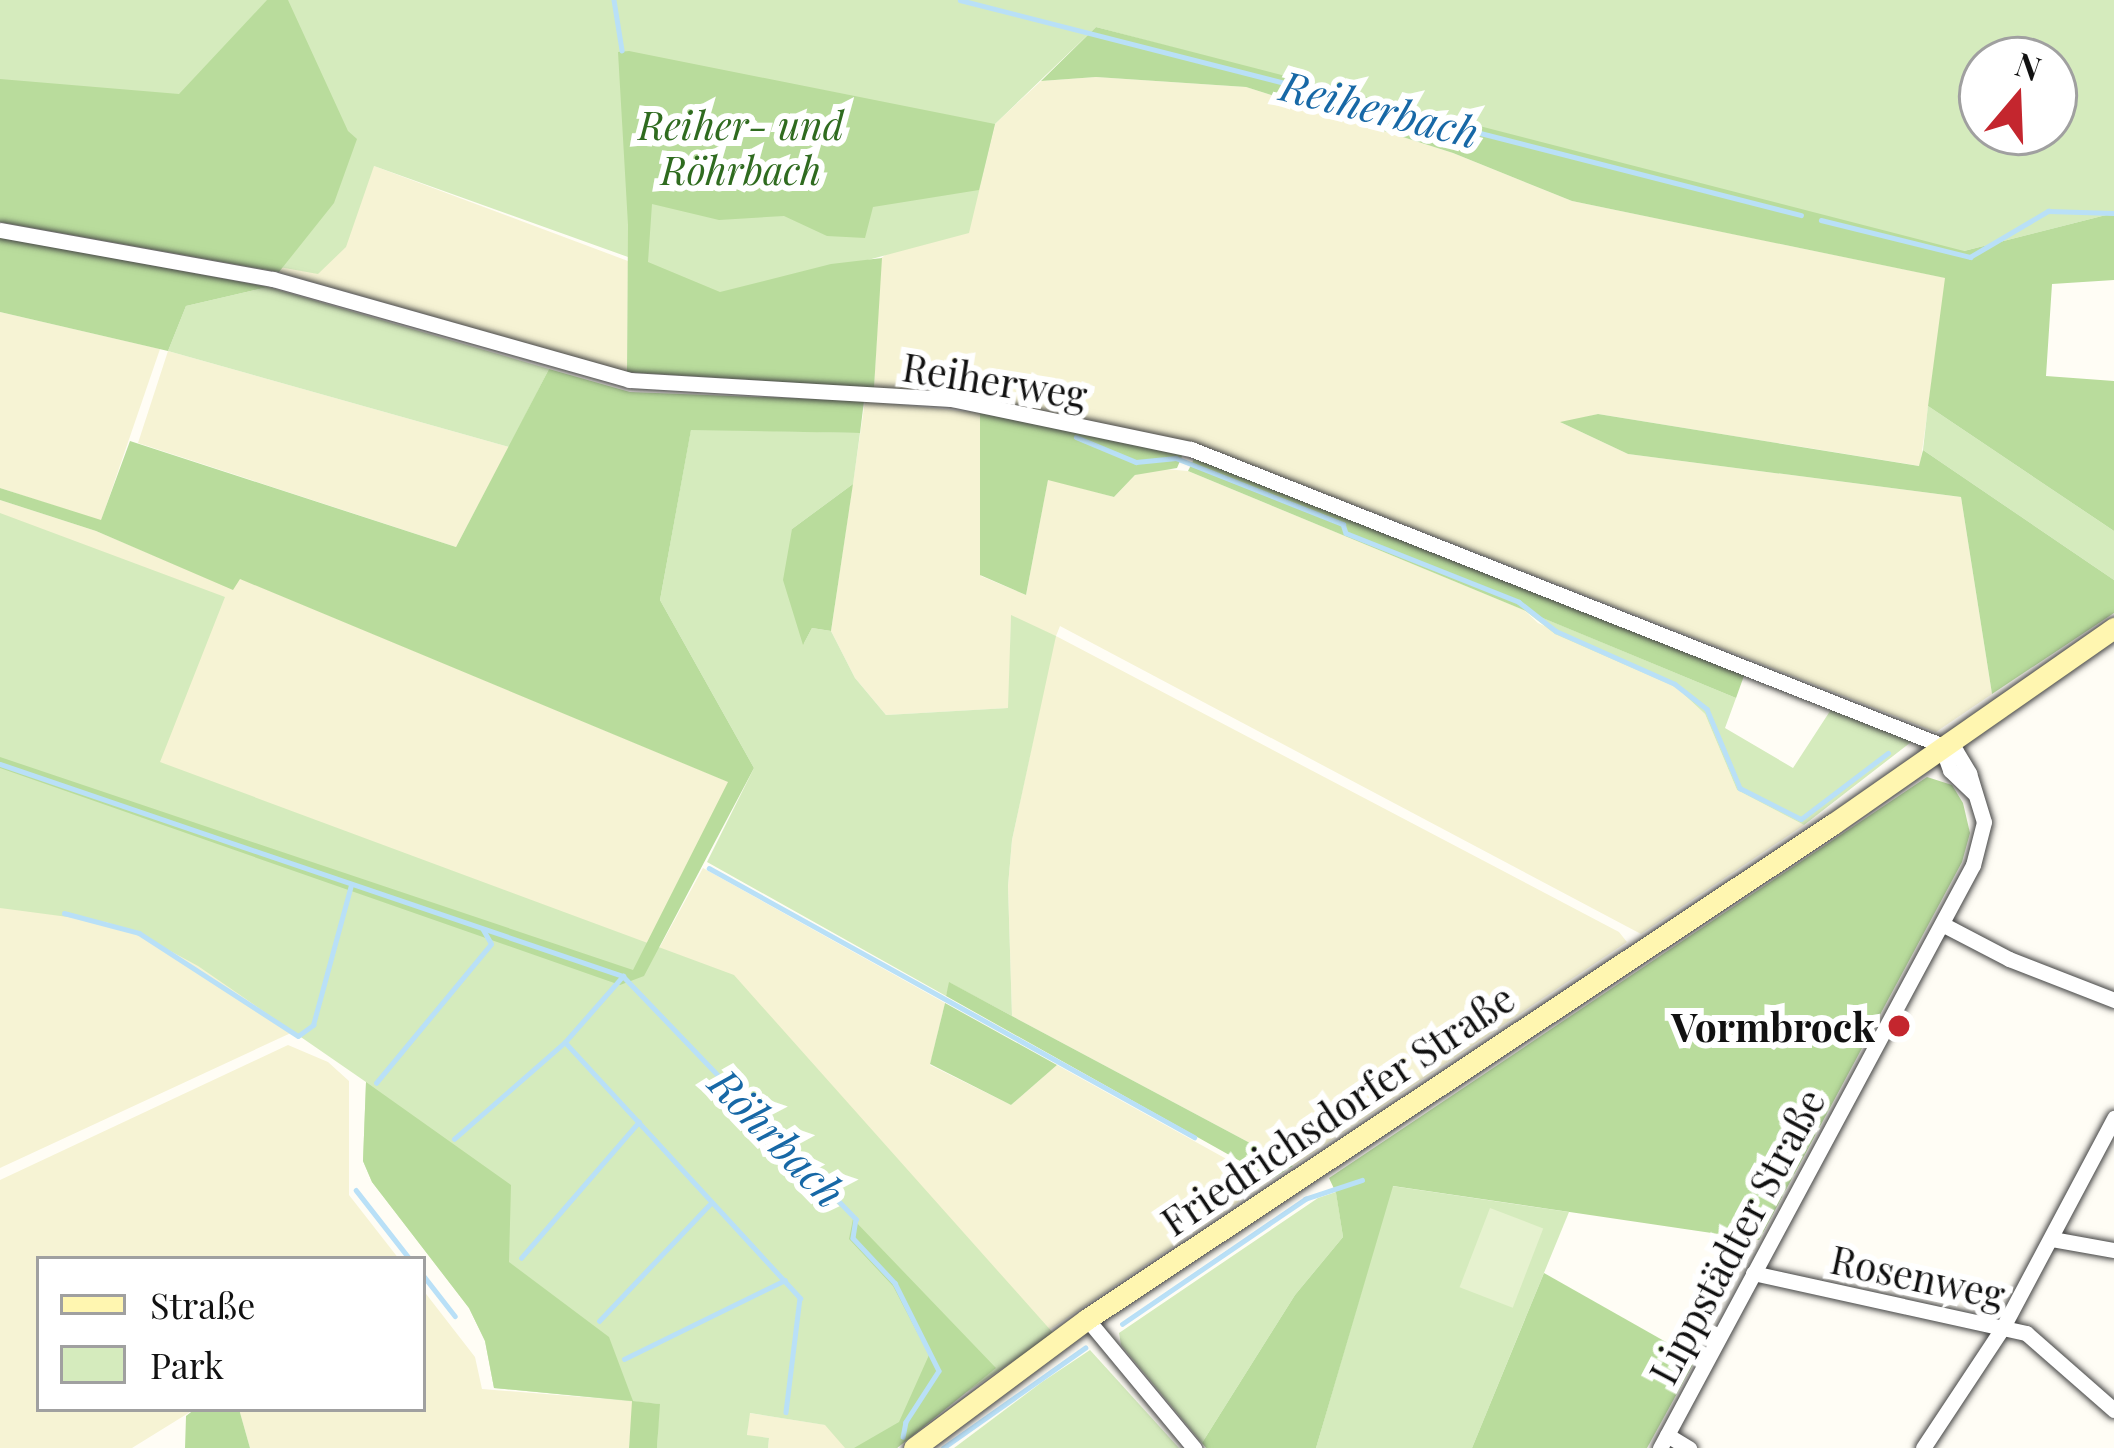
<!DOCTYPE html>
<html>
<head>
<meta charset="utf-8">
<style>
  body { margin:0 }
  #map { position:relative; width:2114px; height:1448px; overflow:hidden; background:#fffdf5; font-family:"Playfair Display",serif }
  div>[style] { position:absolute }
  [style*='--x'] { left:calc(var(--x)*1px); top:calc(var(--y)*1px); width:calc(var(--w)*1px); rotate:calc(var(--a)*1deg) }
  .farmland>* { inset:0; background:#f6f3d4 }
  .green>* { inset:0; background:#d5ebbd }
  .forest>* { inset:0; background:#b9dc9c }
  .pitch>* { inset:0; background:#e6f2cf; transform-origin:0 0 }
  .stream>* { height:4.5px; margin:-2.25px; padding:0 2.25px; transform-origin:2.25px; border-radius:2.25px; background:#b9e0f7 }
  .roads { filter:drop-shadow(0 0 3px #444) drop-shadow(0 0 3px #444) }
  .street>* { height:15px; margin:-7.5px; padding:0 7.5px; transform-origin:7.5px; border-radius:7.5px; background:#fff }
  .secondary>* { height:21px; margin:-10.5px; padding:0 10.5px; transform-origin:10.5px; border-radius:10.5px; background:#fff6b0 }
  .dots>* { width:33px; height:33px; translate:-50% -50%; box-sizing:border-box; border:6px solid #fff; border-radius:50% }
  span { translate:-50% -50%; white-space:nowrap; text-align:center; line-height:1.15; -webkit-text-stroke:12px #fff; paint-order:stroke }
  .park-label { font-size:39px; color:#2f6b1f; font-style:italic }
  .street-label { font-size:39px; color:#111 }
  .poi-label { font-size:39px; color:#111; font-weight:700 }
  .right { translate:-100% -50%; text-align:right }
  .water-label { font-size:42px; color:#1768a6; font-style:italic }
  .legend { position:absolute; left:36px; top:1256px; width:390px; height:156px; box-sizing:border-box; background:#fff; border:3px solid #a0a0a0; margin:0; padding:15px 21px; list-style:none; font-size:36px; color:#111 }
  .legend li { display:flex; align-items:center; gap:24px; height:60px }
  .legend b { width:60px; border:3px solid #a0a0a0 }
  .north { position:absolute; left:1958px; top:36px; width:120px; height:120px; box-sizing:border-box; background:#fff; border:3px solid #a0a0a0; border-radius:50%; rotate:19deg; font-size:33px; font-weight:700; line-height:48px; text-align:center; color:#111 }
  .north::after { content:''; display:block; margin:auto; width:42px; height:54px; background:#c4262e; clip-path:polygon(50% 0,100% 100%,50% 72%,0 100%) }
</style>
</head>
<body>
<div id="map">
  <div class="farmland">
    <i style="clip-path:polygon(1096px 77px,1246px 87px,1453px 153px,1572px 201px,1946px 278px,1920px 466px,1598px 414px,1562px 423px,1628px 454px,1961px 497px,1992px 694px,1936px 732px,1199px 444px,948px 391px,874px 388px,881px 258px,979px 190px,995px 124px,1041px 81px)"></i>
    <i style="clip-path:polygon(350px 157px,628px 261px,627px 372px,279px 272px,334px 203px)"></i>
    <i style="clip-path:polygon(0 312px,160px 349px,101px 521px,0 488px)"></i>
    <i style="clip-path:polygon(168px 351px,509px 447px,456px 547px,138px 443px)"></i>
    <i style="clip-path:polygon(865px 401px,980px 413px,981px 576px,1026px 595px,1048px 479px,1114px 497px,1135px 475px,1153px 468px,1188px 471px,1524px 610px,1538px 623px,1676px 687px,1705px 714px,1737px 790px,1804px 825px,1641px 934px,1060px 626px,1056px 636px,1619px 932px,1627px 942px,1293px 1166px,1012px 1016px,1008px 886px,1012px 840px,1055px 636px,1011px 616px,1009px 708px,886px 715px,855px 678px,831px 631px)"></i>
    <i style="clip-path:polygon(0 500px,96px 531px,233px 589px,239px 578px,729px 782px,633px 971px,0 757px)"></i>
    <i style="clip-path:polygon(0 768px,305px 1039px,293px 1032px,0 1168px)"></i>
    <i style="clip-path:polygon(703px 868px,945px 1003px,930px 1065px,1011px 1105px,1057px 1065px,1268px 1182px,1005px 1360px,644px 976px)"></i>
    <i style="clip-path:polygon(288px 1045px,328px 1062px,349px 1081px,349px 1195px,399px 1259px,39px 1259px,39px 1409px,195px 1409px,132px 1448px,0 1448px,0 1180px)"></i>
    <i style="clip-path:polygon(423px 1290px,475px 1357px,482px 1389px,633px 1401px,629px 1448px,250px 1448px,239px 1409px,423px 1409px)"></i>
    <i style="clip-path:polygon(749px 1413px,826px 1425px,854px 1448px,768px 1448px,769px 1438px,747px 1436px)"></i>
  </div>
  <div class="green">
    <i style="clip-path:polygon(evenodd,0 0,2114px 0,2114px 213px,1948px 255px,1096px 27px,995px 124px,969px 233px,725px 298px,628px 257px,374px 166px,346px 247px,318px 274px,0 217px,0 0,1982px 60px,2054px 60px,2054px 132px,1982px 132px,1982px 60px)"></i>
    <i style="clip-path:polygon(268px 287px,549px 369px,509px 447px,168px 351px,186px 306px)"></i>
    <i style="clip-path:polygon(1928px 406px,2114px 531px,2114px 580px,1923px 450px)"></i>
    <i style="clip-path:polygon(691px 429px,860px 433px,853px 484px,792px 529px,804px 643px,812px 628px,831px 631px,855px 678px,886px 715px,1008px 708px,1011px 615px,1056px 636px,1012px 840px,1008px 886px,1012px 1016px,950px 983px,946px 996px,707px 862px,754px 768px,660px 600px)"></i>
    <i style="clip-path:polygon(0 513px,225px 597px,160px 762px,734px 975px,1054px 1334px,967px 1392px,897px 1448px,845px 1448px,825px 1425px,750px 1413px,747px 1435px,769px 1438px,768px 1448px,657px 1448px,659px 1404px,494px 1388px,485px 1341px,469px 1308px,372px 1182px,363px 1161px,366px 1082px,198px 966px,139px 934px,106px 922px,0 908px)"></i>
    <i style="clip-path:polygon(1524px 610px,1736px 698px,1725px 728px,1793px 768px,1832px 708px,1915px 739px,1804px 825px,1737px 790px,1705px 714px,1676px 687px,1555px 634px)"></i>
    <i style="clip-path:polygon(1392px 1186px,1569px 1212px,1472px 1448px,1316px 1448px)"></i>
    <i style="clip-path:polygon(1336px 1192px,1343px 1237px,1295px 1295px,1202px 1443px,1121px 1345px,1119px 1333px,1318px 1198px)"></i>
    <i style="clip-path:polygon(1090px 1350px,1179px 1448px,954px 1448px,1042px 1382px)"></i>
  </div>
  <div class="forest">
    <i style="clip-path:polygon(267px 0,288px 0,348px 131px,357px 139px,334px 203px,279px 272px,0 222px,0 79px,179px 94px)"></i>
    <i style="clip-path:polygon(1096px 27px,1964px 251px,2114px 213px,2114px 280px,2052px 284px,2046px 376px,2114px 381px,2114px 531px,1928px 406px,1945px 278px,1572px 201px,1453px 153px,1246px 87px,1096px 77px,1041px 81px)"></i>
    <i style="clip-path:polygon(629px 51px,995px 124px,979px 190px,873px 207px,865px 238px,827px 236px,784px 216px,719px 220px,652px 204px,648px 262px,720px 292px,831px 264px,882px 258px,874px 388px,627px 372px,628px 225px,618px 52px)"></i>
    <i style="clip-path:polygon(0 237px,268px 287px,186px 306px,168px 351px,0 312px)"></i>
    <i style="clip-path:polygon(549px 369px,630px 392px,864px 401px,860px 433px,691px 430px,660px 600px,754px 768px,644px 976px,620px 985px,0 768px,0 757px,633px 970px,728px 782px,240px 579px,233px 590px,96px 531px,0 500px,0 488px,101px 520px,130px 441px,456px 547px)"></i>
    <i style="clip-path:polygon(980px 413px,1183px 454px,1177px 468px,1135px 475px,1114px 497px,1048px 480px,1026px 595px,980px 575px)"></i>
    <i style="clip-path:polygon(1598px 414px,1919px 466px,1923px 450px,2114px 580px,2114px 613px,1992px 694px,1961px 497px,1628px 454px,1560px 422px)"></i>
    <i style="clip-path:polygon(1195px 457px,1745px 673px,1736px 698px,1188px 471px)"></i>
    <i style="clip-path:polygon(853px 484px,831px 631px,812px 628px,803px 645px,783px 580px,792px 529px)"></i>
    <i style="clip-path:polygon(1927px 777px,1952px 785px,1963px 803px,1970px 833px,1962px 862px,1759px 1240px,1393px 1186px,1316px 1448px,1206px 1448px,1202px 1443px,1295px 1295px,1343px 1237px,1336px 1193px,1329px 1178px)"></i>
    <i style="clip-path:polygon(949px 982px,1012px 1016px,1293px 1166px,1272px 1179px,946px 996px)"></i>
    <i style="clip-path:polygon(945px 1003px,1057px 1065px,1011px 1105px,930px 1064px)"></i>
    <i style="clip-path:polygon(366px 1082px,511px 1185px,509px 1262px,609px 1337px,633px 1401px,660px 1404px,657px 1448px,629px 1448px,632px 1401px,494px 1388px,485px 1341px,469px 1308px,372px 1182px,363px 1161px)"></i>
    <i style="clip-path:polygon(853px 1219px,996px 1368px,897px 1448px,854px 1448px,899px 1422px,929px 1355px,893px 1286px,849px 1239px)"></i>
    <i style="clip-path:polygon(1544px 1273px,1696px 1359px,1647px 1448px,1472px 1448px)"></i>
    <i style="clip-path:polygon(195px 1409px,239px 1409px,250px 1448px,185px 1448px,186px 1416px)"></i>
  </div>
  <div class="pitch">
    <i style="left:1490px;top:1208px;width:57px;height:85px;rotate:21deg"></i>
  </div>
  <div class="stream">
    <i style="--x:614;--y:0;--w:51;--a:80.9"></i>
    <i style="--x:960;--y:0;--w:868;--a:14.34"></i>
    <i style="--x:1821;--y:220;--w:154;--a:13.9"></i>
    <i style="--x:1970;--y:257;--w:91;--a:-30.5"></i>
    <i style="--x:2048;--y:211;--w:66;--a:1.7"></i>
    <i style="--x:1076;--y:437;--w:65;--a:22.6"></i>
    <i style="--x:1136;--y:462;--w:40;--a:-5.7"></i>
    <i style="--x:1176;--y:458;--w:180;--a:21.6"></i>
    <i style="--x:1343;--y:524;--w:9;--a:72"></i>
    <i style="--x:1346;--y:533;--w:186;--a:21.7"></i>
    <i style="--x:1519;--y:602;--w:47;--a:38.1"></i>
    <i style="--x:1556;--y:631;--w:130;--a:24"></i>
    <i style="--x:1675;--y:684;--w:41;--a:38"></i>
    <i style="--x:1707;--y:709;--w:86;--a:67.3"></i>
    <i style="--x:1740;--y:788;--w:68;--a:26.9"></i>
    <i style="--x:1801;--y:819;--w:109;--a:-37.2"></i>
    <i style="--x:0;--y:764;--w:658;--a:18.79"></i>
    <i style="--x:623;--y:976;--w:337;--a:46.2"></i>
    <i style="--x:856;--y:1219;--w:19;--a:99"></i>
    <i style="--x:853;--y:1238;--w:62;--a:47"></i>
    <i style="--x:895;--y:1283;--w:98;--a:63.4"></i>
    <i style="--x:939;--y:1371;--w:61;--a:122.9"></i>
    <i style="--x:906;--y:1422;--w:15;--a:101"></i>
    <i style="--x:709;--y:868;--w:555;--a:29.01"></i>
    <i style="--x:64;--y:913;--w:78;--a:14.9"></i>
    <i style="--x:139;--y:933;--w:189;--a:32.9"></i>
    <i style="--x:298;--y:1036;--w:19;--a:-36"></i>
    <i style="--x:313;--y:1025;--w:145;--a:-74.8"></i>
    <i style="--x:565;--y:1042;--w:348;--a:47.4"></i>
    <i style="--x:800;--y:1298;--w:115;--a:97"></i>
    <i style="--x:376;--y:1083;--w:180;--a:-50.4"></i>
    <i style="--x:491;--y:944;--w:16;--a:-120"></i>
    <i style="--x:454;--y:1139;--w:147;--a:-41.1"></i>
    <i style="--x:565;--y:1042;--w:88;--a:-48.7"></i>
    <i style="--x:356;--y:1190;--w:88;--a:52"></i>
    <i style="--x:521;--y:1258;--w:180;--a:-49.1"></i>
    <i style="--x:423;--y:1275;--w:52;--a:52"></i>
    <i style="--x:599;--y:1321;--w:163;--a:-46.5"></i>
    <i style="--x:1122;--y:1324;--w:222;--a:-34.3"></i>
    <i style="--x:1305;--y:1199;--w:60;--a:-18.4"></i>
    <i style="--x:624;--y:1359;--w:179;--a:-26.1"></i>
    <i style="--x:943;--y:1448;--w:174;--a:-35.2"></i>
  </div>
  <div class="roads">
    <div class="street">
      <i style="--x:0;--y:230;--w:277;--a:10.2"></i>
      <i style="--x:273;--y:279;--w:370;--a:15.8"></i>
      <i style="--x:629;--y:380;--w:323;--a:3.4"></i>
      <i style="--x:951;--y:399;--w:245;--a:11.8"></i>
      <i style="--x:1191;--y:449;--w:822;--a:21.54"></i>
      <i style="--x:1956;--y:751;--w:26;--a:59"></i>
      <i style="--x:1969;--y:773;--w:51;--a:73"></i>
      <i style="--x:1984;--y:822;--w:44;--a:104.3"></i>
      <i style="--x:1973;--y:865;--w:662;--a:118.23"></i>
      <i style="--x:1941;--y:745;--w:27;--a:70"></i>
      <i style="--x:1950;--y:770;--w:33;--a:44"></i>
      <i style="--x:1942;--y:924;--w:76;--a:27.6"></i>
      <i style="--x:2009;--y:959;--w:113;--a:21.3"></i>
      <i style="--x:2052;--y:1239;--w:63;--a:10.1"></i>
      <i style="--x:1753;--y:1273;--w:280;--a:12.4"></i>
      <i style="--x:2026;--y:1333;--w:117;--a:41.2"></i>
      <i style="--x:1087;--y:1319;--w:168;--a:50.3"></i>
      <i style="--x:1667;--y:1435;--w:26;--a:31"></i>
      <i style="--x:1923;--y:1448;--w:145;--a:-56.5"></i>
      <i style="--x:2003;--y:1327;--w:237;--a:-62"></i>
    </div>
    <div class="secondary">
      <i style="--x:914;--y:1448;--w:216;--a:-36.7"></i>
      <i style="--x:1087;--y:1319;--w:895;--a:-33.57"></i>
      <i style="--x:1833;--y:824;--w:343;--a:-34.9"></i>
    </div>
  </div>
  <div class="dots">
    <i style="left:1899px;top:1026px;background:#c4262e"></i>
  </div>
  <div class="park-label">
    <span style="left:741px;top:147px">Reiher- und<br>Röhrbach</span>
  </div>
  <div class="street-label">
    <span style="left:995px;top:380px;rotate:9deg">Reiherweg</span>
    <span style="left:1337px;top:1109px;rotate:-34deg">Friedrichsdorfer Straße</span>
    <span style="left:1736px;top:1236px;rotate:-62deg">Lippstädter Straße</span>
    <span style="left:1918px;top:1276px;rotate:12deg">Rosenweg</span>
  </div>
  <div class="poi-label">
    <span class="right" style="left:1875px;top:1026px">Vormbrock</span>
  </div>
  <div class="water-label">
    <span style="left:1380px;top:108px;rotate:14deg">Reiherbach</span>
    <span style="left:778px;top:1137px;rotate:46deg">Röhrbach</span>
  </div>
  <ul class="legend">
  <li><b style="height:15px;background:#fff6b0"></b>Straße</li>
  <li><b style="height:33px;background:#d5ebbd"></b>Park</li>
  </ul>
  <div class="north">N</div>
</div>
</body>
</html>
